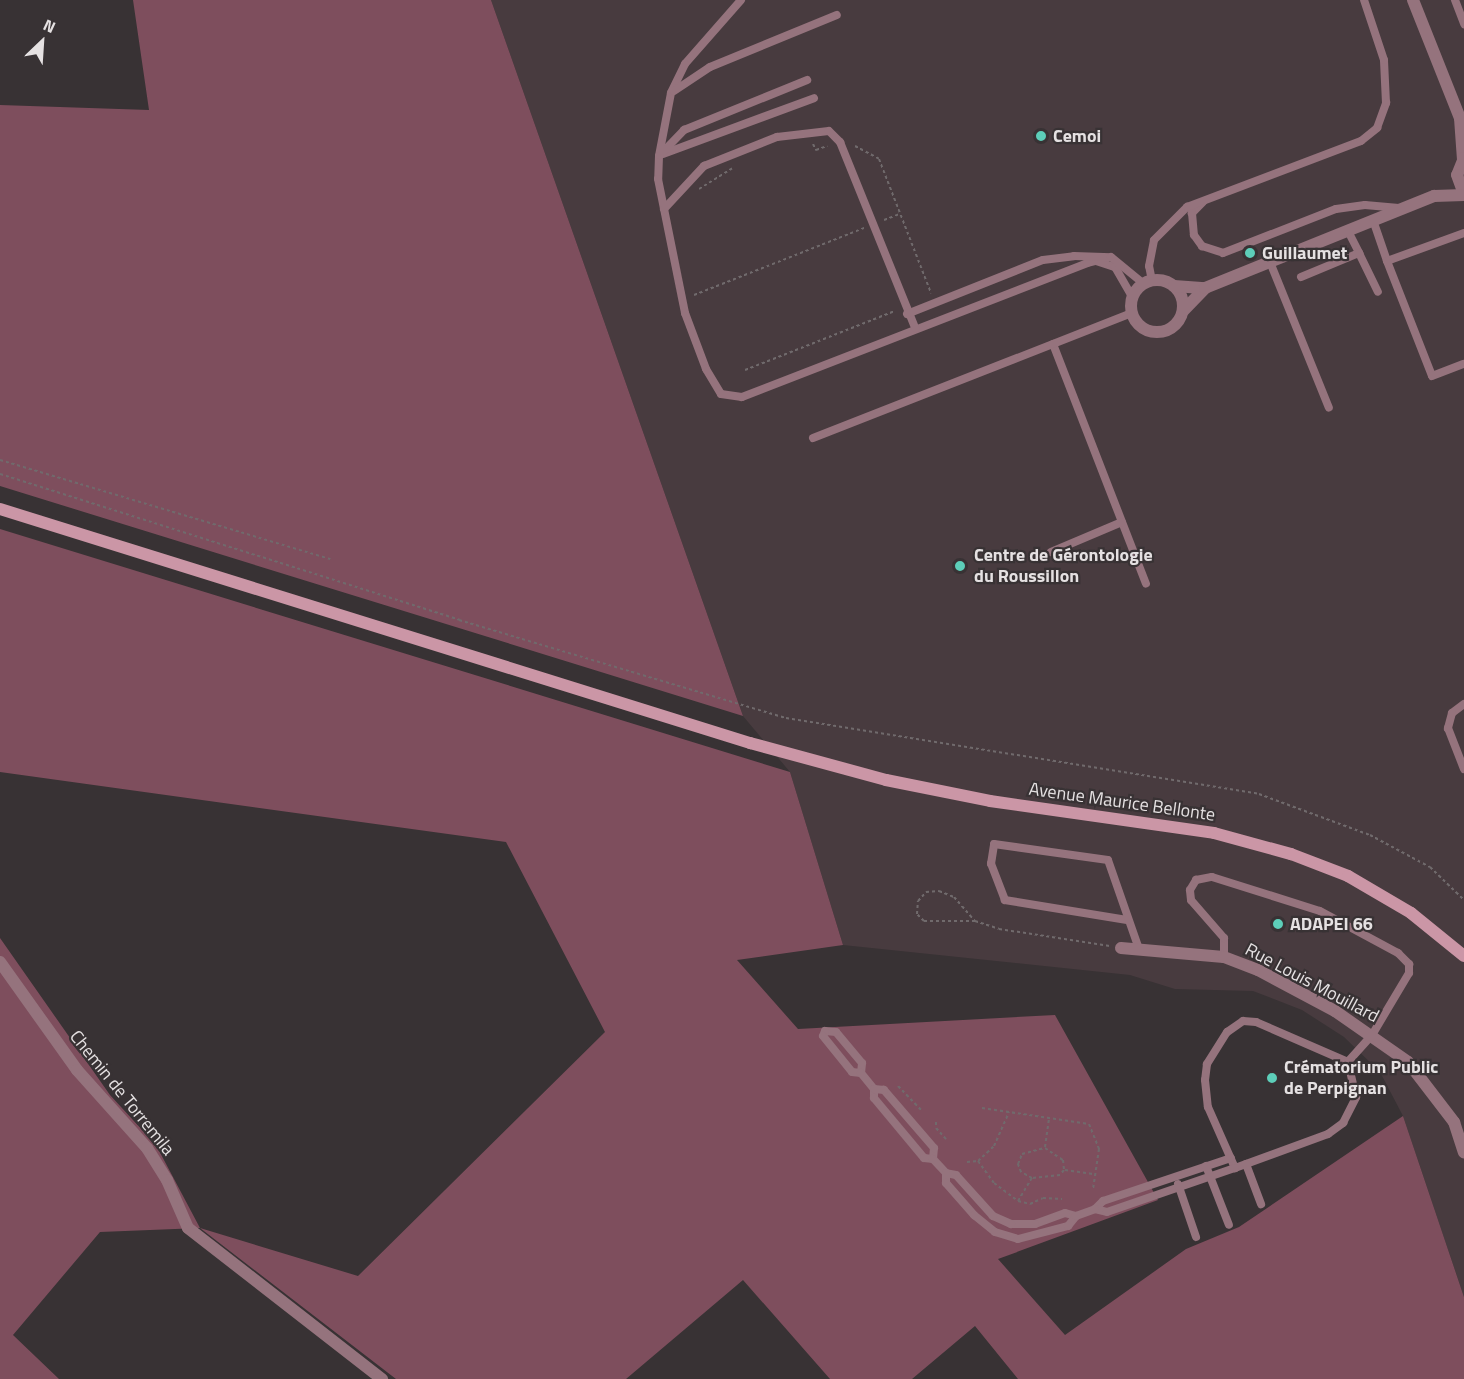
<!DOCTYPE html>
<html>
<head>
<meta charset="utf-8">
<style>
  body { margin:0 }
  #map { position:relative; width:1464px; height:1379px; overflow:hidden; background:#383234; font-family:"Titillium Web",sans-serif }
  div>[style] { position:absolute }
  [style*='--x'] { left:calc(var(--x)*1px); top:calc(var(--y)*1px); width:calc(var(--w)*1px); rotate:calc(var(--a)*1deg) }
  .built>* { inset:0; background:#483b3f }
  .green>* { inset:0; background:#7e4e5d }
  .path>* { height:2px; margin-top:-1px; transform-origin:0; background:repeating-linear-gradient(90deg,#706a6c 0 3px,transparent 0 6px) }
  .service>* { height:8px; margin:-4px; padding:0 4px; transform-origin:4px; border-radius:4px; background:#95737d }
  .minor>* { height:12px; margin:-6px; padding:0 6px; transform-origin:6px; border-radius:6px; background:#95737d }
  .minor>.ring { margin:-6px; padding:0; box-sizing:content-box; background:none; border:12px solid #95737d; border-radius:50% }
  .secondary>* { height:12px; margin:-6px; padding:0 6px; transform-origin:6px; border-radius:6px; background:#cb96a6 }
  .dots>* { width:16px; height:16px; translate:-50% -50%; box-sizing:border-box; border:3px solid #383234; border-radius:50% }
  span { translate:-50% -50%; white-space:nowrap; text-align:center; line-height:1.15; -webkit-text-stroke:4.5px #383234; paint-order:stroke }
  .poi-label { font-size:18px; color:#e5e1e2; font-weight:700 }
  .left { translate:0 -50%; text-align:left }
  .street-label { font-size:18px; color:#e5e1e2 }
  .north { position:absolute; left:12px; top:12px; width:60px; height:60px; -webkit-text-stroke:4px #383234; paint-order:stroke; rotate:25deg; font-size:16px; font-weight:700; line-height:24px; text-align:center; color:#e5e1e2 }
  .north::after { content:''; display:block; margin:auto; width:21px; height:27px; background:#e5e1e2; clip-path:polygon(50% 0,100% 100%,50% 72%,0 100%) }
</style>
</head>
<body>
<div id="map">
  <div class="built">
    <i style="clip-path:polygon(491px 0,1464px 0,1464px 1297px,1403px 1116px,1380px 1072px,1344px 1037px,1302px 1010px,1253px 991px,1175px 989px,1130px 975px,843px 945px,790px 772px,743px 716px)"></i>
  </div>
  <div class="green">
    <i style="clip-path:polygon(133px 0,491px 0,743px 716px,0 486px,0 105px,149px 110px)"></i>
    <i style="clip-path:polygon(0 529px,790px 772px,843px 945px,737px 960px,798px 1029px,1055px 1015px,1158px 1200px,998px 1259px,1065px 1335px,1186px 1249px,1239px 1227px,1403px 1116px,1464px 1297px,1464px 1379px,1018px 1379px,975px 1326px,912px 1379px,830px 1379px,743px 1280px,626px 1379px,396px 1379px,200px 1228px,100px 1232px,13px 1335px,59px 1379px,0 1379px,0 938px,110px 1095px,156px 1145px,200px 1228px,358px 1276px,605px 1032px,506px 842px,0 772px)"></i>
  </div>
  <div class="path">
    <i style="--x:813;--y:144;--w:7;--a:63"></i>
    <i style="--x:816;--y:150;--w:12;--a:-20"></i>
    <i style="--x:855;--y:146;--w:27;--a:28"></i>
    <i style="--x:879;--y:159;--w:144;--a:68.8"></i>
    <i style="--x:699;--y:189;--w:39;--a:-32"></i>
    <i style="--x:884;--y:220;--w:17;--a:-21"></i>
    <i style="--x:694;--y:295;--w:183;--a:-21.5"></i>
    <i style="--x:745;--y:370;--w:161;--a:-21.5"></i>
    <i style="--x:0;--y:460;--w:345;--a:16.7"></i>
    <i style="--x:0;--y:474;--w:482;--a:17.6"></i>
    <i style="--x:459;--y:620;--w:341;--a:16.7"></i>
    <i style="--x:786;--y:718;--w:479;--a:9.1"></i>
    <i style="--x:1259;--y:794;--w:118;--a:20.3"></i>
    <i style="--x:1370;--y:835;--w:68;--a:28.1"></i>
    <i style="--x:1430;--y:867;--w:47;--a:44.1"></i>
    <i style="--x:975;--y:921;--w:51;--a:180"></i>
    <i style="--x:924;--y:921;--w:10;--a:-135"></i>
    <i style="--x:917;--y:914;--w:13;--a:-86"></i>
    <i style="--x:918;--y:901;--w:12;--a:-48"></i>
    <i style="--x:926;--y:892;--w:13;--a:-4"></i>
    <i style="--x:939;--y:891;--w:16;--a:22"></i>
    <i style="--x:954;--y:897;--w:32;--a:49"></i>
    <i style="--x:975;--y:921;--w:25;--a:18"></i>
    <i style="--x:999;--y:929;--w:112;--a:8.7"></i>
    <i style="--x:898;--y:1086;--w:33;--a:46"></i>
    <i style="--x:982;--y:1108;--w:108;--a:8.5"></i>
    <i style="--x:1089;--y:1124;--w:27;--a:68"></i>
    <i style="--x:1099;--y:1149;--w:40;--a:98.5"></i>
    <i style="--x:936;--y:1122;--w:6;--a:90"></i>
    <i style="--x:936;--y:1128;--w:15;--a:48"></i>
    <i style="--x:1045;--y:1147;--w:30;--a:-82"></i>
    <i style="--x:1045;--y:1148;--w:22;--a:34"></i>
    <i style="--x:1063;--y:1160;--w:10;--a:84"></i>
    <i style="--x:1064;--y:1170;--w:6;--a:129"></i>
    <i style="--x:1060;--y:1175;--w:28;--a:174"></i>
    <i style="--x:1032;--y:1178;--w:13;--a:-151"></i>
    <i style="--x:1021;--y:1172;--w:9;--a:-111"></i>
    <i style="--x:1018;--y:1164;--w:11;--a:-68"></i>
    <i style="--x:1022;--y:1154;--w:24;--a:-15"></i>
    <i style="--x:978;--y:1161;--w:27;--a:54"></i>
    <i style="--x:994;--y:1183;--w:30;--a:37"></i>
    <i style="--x:1018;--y:1201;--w:12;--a:14"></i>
    <i style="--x:1030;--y:1204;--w:14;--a:-25"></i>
    <i style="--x:1043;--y:1198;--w:19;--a:3"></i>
    <i style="--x:967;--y:1162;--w:11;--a:-5"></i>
    <i style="--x:978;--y:1161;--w:22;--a:-43"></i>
    <i style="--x:994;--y:1146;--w:37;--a:-66"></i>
    <i style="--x:1065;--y:1170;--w:30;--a:8"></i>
    <i style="--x:1018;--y:1201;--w:27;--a:-59"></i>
  </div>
  <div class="service">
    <i style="--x:741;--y:0;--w:85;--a:131.2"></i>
    <i style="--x:685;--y:64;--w:32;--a:116"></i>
    <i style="--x:671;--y:93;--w:64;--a:100.8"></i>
    <i style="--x:659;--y:156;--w:23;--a:92"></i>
    <i style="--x:658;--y:179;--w:137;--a:78.6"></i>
    <i style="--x:685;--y:313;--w:60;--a:69.4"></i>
    <i style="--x:706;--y:369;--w:29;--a:59"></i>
    <i style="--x:721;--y:394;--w:21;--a:8"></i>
    <i style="--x:742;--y:397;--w:370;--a:-21.2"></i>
    <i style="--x:1087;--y:263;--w:9;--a:-13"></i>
    <i style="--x:1096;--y:261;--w:20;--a:18"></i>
    <i style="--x:1115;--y:267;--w:34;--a:60"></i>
    <i style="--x:1455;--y:0;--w:26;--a:69"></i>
    <i style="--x:674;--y:91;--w:43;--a:-33.7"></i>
    <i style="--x:710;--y:67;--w:137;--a:-22.3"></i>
    <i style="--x:663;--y:154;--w:161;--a:-20.3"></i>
    <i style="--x:660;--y:155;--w:35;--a:-46"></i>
    <i style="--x:684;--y:130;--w:133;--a:-22.1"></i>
    <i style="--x:1203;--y:202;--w:16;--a:135"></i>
    <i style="--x:1192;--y:213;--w:22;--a:85"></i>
    <i style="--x:1194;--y:235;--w:14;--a:54"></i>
    <i style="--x:1202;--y:246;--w:22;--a:18"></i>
    <i style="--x:1223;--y:253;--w:121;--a:-21.3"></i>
    <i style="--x:1336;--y:209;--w:29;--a:-8"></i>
    <i style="--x:1365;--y:205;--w:34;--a:5"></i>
    <i style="--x:664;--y:209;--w:59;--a:-47.1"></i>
    <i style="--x:704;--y:166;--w:79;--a:-21.7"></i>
    <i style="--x:777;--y:137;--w:52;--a:-6.6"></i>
    <i style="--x:829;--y:131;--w:16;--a:45"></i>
    <i style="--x:840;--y:142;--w:201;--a:68"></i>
    <i style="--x:1373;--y:220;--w:43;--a:71.1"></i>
    <i style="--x:1348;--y:231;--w:25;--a:63"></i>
    <i style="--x:1464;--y:233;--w:82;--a:160"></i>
    <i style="--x:1387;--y:261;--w:123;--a:68.6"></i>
    <i style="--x:1432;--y:376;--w:34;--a:-21"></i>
    <i style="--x:1270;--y:262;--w:157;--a:68"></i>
    <i style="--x:1301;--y:277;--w:63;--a:-22.5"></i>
    <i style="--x:1359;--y:253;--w:43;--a:64"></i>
    <i style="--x:1152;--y:281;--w:15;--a:-101"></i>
    <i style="--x:1149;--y:266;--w:26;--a:-79"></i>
    <i style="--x:1154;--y:240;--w:47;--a:-45"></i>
    <i style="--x:1187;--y:207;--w:186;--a:-20.8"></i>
    <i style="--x:1361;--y:141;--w:21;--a:-39"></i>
    <i style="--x:1377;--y:128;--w:27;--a:-70"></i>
    <i style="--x:1386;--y:103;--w:43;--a:-92.7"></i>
    <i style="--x:1384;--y:60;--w:63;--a:-108.4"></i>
    <i style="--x:907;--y:314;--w:146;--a:-21.7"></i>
    <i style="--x:1043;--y:260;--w:31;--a:-7"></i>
    <i style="--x:1074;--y:256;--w:37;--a:2"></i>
    <i style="--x:1111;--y:257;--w:43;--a:39.3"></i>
    <i style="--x:1053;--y:344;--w:257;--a:68.8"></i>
    <i style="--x:813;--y:438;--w:343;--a:-21.4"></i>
    <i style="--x:1051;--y:552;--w:77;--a:-22.9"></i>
    <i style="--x:1464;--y:704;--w:15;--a:143"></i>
    <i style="--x:1452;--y:713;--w:16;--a:105"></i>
    <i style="--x:1448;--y:728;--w:44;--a:68.7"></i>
    <i style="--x:1127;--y:920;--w:124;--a:-170.7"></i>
    <i style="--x:1005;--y:900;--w:39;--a:-111"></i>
    <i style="--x:991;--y:864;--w:20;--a:-81"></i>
    <i style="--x:994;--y:844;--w:115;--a:8"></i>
    <i style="--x:1108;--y:860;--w:94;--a:70.8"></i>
    <i style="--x:1224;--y:957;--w:19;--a:-90"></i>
    <i style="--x:1224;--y:938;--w:50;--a:-131"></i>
    <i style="--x:1191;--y:900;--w:10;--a:-96"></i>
    <i style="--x:1190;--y:890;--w:12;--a:-59"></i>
    <i style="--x:1196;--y:880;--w:16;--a:-11"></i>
    <i style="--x:1212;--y:877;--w:113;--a:17.5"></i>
    <i style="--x:1320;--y:911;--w:89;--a:28.3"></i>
    <i style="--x:1398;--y:953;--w:16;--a:45"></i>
    <i style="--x:1409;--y:964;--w:9;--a:90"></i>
    <i style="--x:1409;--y:973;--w:72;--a:120.8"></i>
    <i style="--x:1372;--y:1035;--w:36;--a:132"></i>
    <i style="--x:1348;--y:1062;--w:100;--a:-156.5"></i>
    <i style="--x:1256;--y:1022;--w:13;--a:-176"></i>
    <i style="--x:1243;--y:1021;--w:19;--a:145"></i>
    <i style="--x:1227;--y:1032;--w:38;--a:122"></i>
    <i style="--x:1207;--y:1064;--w:16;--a:97"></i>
    <i style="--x:1205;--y:1080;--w:27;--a:84"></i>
    <i style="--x:1208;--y:1107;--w:67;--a:66.1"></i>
    <i style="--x:1235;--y:1168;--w:99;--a:-20.1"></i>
    <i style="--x:1328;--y:1134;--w:19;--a:-36"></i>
    <i style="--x:1343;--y:1123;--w:29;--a:-63"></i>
    <i style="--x:1356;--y:1097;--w:36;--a:-103"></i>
    <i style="--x:861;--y:1073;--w:10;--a:-84"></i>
    <i style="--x:862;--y:1063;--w:40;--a:-130"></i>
    <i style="--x:836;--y:1032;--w:11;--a:-175"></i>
    <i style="--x:825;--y:1031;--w:5;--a:112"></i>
    <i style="--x:823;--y:1036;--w:46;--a:51.1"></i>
    <i style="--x:852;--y:1072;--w:9;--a:6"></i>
    <i style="--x:861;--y:1073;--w:21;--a:51"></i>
    <i style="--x:874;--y:1089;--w:9;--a:90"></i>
    <i style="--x:874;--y:1098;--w:78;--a:50.2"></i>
    <i style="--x:924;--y:1158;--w:9;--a:6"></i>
    <i style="--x:933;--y:1159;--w:11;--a:-85"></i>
    <i style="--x:934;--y:1148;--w:77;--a:-130.8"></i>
    <i style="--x:884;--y:1090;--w:10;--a:-174"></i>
    <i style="--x:1231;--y:1158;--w:135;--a:161.4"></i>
    <i style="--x:1103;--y:1201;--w:11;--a:135"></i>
    <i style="--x:1095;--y:1209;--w:12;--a:14"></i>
    <i style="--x:1107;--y:1212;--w:135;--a:-19"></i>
    <i style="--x:933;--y:1159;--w:19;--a:47"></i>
    <i style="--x:1246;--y:1164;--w:43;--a:69.4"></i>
    <i style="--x:1206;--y:1166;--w:63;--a:68.7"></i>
    <i style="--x:1178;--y:1184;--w:56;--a:71.2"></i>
    <i style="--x:1076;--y:1216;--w:11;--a:-165"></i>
    <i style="--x:1065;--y:1213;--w:32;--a:160"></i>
    <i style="--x:1035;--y:1224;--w:24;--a:180"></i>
    <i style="--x:1011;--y:1224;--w:20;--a:-156"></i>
    <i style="--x:993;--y:1216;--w:55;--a:-132.1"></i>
    <i style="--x:956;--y:1175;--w:10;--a:-169"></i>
    <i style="--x:946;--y:1173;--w:10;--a:90"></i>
    <i style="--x:946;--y:1183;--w:43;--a:48.8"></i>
    <i style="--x:974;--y:1215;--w:27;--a:39"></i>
    <i style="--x:995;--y:1232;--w:24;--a:17"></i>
    <i style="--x:1018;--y:1239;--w:52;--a:-14.6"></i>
    <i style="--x:1068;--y:1226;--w:13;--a:-51"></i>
    <i style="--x:1076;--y:1216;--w:20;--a:-20"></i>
  </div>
  <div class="minor">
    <i style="--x:1413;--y:0;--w:127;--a:68.3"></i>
    <i style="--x:1460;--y:118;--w:42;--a:85.9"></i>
    <i style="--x:1464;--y:158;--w:18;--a:112"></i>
    <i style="--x:1457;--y:175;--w:20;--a:70"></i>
    <i class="ring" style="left:1131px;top:280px;width:40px;height:40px"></i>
    <i style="--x:1174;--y:286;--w:31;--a:4"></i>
    <i style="--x:1183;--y:311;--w:32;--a:-46"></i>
    <i style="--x:1205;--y:288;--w:247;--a:-21.9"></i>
    <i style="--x:1434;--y:196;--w:30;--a:-2"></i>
    <i style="--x:1121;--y:948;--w:103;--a:5"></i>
    <i style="--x:1224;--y:957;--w:36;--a:21"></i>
    <i style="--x:1258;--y:970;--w:87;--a:28"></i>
    <i style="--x:1335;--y:1011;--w:89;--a:34.9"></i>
    <i style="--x:1408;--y:1062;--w:76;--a:52.5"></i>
    <i style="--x:1454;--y:1122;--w:32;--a:72"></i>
    <i style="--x:0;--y:962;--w:133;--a:54.5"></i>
    <i style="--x:77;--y:1070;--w:105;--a:48.1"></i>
    <i style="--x:147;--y:1148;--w:38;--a:58"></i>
    <i style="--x:167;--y:1180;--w:52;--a:66.4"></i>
    <i style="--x:188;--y:1228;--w:246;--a:37.9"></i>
  </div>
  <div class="secondary">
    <i style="--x:0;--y:509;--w:786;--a:17.33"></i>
    <i style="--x:750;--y:743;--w:141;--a:15.2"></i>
    <i style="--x:886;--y:780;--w:106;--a:11.4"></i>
    <i style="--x:990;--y:801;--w:226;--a:8.1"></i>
    <i style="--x:1214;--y:833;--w:80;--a:15.3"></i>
    <i style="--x:1291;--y:854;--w:61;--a:21.1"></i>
    <i style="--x:1348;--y:876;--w:73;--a:30.4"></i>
    <i style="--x:1411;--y:913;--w:68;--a:39.1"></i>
  </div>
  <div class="dots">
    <i style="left:1041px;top:136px;background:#5dceb9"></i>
    <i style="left:1250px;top:253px;background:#5dceb9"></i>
    <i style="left:960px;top:566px;background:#5dceb9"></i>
    <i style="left:1278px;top:924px;background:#5dceb9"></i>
    <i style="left:1272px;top:1078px;background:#5dceb9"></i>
  </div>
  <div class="poi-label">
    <span class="left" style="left:1053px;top:136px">Cemoi</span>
    <span class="left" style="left:1262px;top:253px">Guillaumet</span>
    <span class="left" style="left:974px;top:566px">Centre de Gérontologie<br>du Roussillon</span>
    <span class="left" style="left:1290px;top:924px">ADAPEI 66</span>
    <span class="left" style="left:1284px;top:1078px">Crématorium Public<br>de Perpignan</span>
  </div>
  <div class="street-label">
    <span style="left:1122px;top:802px;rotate:8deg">Avenue Maurice Bellonte</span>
    <span style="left:1312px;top:983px;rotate:28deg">Rue Louis Mouillard</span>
    <span style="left:122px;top:1093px;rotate:51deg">Chemin de Torremila</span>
  </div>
  <div class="north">N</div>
</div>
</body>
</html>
